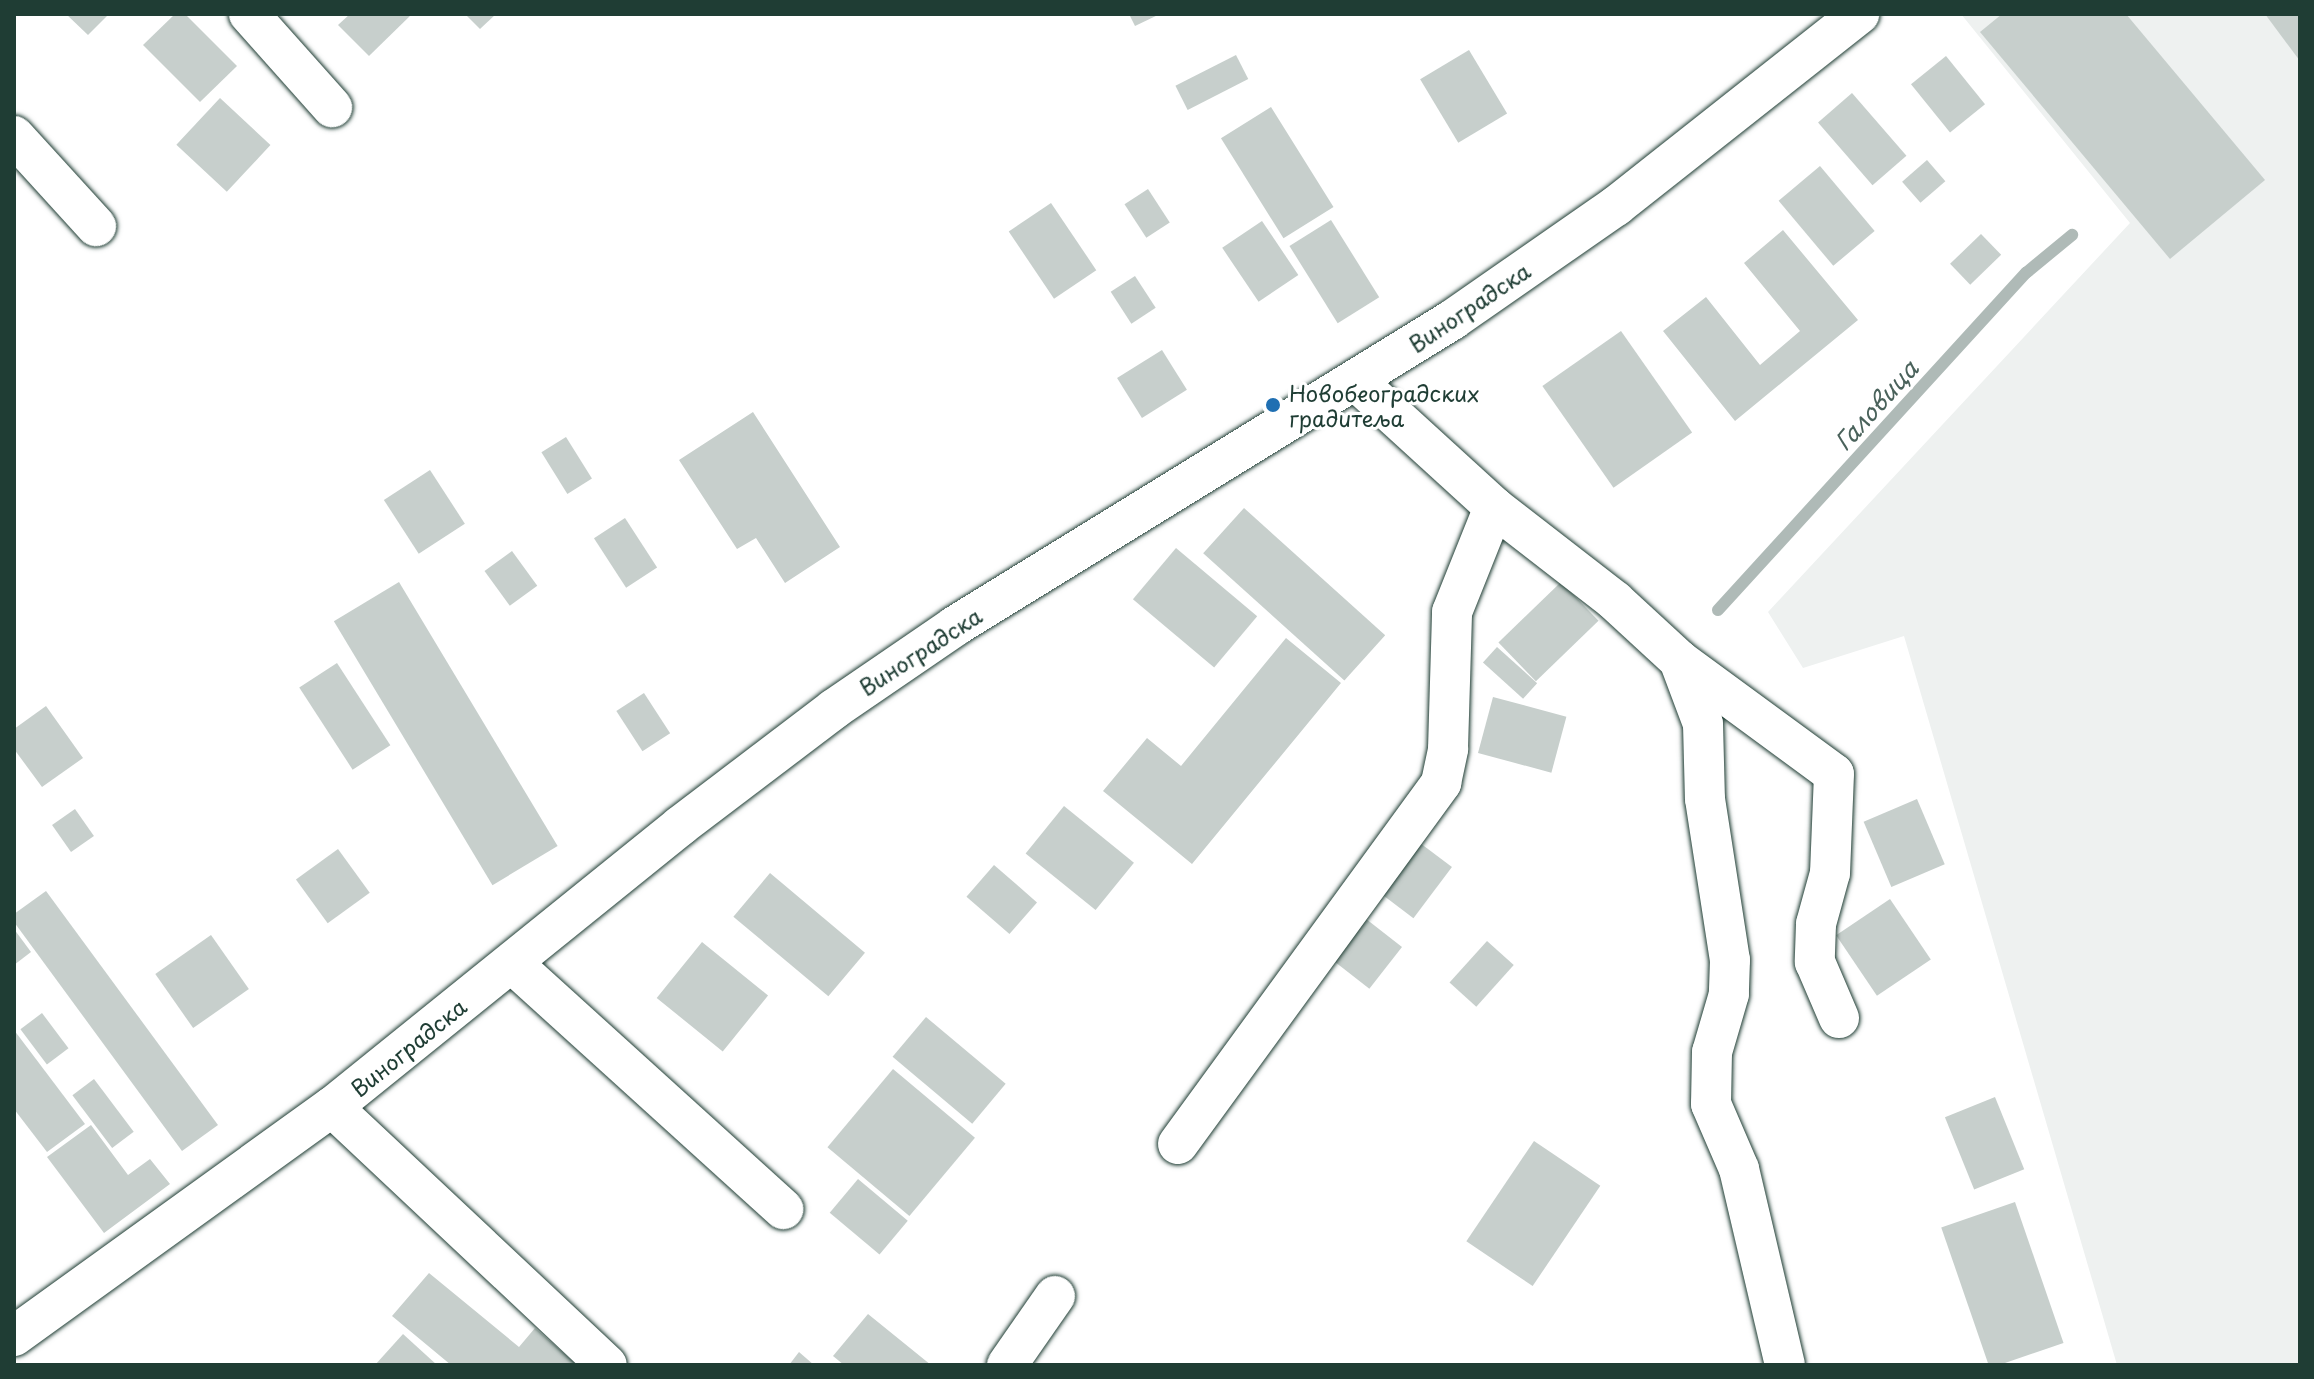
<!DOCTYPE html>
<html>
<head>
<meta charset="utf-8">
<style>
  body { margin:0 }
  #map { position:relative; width:2314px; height:1379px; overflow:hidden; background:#fff; font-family:"Playpen Sans",sans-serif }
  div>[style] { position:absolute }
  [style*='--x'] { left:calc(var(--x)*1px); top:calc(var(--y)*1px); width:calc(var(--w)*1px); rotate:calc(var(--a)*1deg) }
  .built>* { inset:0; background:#eef1f0 }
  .stream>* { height:12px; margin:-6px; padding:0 6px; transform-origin:6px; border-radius:6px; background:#afbab7 }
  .building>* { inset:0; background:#c7cfcc; transform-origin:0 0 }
  .roads { filter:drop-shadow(0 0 2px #1f3d34) drop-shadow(0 0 2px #1f3d34) }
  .minor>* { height:40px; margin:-20px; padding:0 20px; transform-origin:20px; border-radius:20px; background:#fff }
  .dots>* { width:22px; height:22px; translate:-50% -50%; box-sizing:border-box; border:4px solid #fff; border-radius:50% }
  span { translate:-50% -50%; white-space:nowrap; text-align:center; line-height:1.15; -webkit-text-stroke:6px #fff; paint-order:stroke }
  .street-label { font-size:22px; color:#1f3d34 }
  .poi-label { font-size:22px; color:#1f3d34 }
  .left { translate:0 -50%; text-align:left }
  .water-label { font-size:24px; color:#4a625b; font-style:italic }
  .frame { position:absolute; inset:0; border:16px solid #1f3d34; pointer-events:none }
</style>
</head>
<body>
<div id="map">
  <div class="built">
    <i style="clip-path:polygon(1961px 14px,2300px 14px,2300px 1365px,2117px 1365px,1904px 636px,1803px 668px,1768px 612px,2130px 223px)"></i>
  </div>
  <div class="stream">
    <i style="--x:1718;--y:610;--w:457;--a:-47.6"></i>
    <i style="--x:2026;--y:273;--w:60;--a:-39.6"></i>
  </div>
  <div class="building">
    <i style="clip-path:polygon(66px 14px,109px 14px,88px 35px)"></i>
    <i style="clip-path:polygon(175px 14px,185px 14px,237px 66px,200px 102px,143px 45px)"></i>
    <i style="clip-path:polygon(350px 14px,412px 14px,369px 56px,338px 25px)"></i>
    <i style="clip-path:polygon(465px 14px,496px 14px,480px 29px)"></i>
    <i style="clip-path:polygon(1129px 14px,1160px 14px,1135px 26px)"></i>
    <i style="clip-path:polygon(2002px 14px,2126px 14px,2265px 180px,2170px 259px,1980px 32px)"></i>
    <i style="clip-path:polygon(2265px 14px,2300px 14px,2300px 61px)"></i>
    <i style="left:1469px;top:50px;width:74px;height:57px;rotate:59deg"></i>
    <i style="left:1236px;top:55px;width:27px;height:68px;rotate:63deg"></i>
    <i style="left:1946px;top:56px;width:62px;height:45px;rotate:51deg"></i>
    <i style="left:1852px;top:93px;width:83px;height:45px;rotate:49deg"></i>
    <i style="left:220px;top:98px;width:69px;height:64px;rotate:43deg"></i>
    <i style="left:1271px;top:107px;width:118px;height:59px;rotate:58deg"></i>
    <i style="left:1927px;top:160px;width:28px;height:33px;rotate:49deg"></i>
    <i style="left:1820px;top:166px;width:85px;height:54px;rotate:50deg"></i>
    <i style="left:1148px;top:189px;width:40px;height:28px;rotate:57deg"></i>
    <i style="left:1051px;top:203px;width:81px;height:51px;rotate:56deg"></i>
    <i style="left:1331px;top:220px;width:91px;height:49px;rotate:58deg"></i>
    <i style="left:1262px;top:221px;width:65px;height:48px;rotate:56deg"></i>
    <i style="clip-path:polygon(1783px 230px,1858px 320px,1735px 421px,1663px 331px,1706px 297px,1760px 365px,1800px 331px,1744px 263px)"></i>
    <i style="left:1981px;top:234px;width:29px;height:43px;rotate:46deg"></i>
    <i style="left:1135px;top:276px;width:38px;height:29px;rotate:57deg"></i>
    <i style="left:1621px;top:331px;width:124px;height:96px;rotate:55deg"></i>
    <i style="left:1162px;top:350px;width:47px;height:53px;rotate:58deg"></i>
    <i style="clip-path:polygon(753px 412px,840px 547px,785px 583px,756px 538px,737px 549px,679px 460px)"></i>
    <i style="left:566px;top:437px;width:49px;height:29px;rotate:58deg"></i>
    <i style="left:430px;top:470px;width:64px;height:55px;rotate:57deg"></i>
    <i style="left:1244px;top:508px;width:190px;height:61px;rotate:42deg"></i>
    <i style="left:625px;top:518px;width:59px;height:37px;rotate:57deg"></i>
    <i style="left:1176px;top:548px;width:106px;height:67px;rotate:40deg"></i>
    <i style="left:512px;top:551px;width:43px;height:34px;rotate:54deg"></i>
    <i style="left:399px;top:582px;width:308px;height:76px;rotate:59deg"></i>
    <i style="left:1561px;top:582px;width:54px;height:87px;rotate:46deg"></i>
    <i style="clip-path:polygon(1286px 638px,1341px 683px,1192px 864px,1103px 791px,1147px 738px,1181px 766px)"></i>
    <i style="left:1497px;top:647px;width:54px;height:21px;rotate:42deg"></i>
    <i style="left:337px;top:663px;width:98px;height:45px;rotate:57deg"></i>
    <i style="left:644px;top:693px;width:48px;height:33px;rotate:57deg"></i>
    <i style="left:1493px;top:697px;width:76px;height:58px;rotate:15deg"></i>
    <i style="clip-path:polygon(46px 706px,83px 758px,42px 787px,14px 749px,14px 729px)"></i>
    <i style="left:1917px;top:799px;width:71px;height:58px;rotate:67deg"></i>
    <i style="left:1064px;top:806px;width:90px;height:61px;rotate:39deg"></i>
    <i style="left:75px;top:809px;width:33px;height:28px;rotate:55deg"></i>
    <i style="left:1416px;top:840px;width:45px;height:64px;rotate:37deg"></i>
    <i style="left:338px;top:849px;width:54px;height:52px;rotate:54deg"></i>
    <i style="left:994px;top:865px;width:57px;height:42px;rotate:41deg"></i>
    <i style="left:770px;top:873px;width:124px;height:57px;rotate:40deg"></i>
    <i style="clip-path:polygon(46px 891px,218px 1125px,182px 1151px,14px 922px,14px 914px)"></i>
    <i style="left:1890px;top:899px;width:73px;height:65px;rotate:56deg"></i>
    <i style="left:1361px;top:915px;width:52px;height:53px;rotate:38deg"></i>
    <i style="clip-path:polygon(14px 929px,31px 952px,14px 965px)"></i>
    <i style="left:211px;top:935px;width:66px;height:68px;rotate:55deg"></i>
    <i style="left:1487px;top:941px;width:36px;height:56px;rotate:42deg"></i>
    <i style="left:702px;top:942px;width:85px;height:72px;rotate:39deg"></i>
    <i style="left:42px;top:1013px;width:44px;height:27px;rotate:53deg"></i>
    <i style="left:926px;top:1017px;width:104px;height:52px;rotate:40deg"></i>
    <i style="clip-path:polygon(14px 1030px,85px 1124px,47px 1152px,14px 1109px)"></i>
    <i style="left:893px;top:1069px;width:107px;height:102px;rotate:40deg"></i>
    <i style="left:94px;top:1079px;width:66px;height:27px;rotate:53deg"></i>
    <i style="left:1995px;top:1097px;width:78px;height:54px;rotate:68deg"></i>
    <i style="clip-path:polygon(91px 1125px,128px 1175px,150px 1159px,170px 1184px,104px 1233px,47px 1157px)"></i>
    <i style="left:1534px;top:1141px;width:80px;height:121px;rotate:34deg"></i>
    <i style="left:858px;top:1179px;width:65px;height:44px;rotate:40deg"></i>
    <i style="left:2015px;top:1202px;width:149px;height:78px;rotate:71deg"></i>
    <i style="clip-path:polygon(429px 1273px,519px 1347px,535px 1328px,577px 1365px,451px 1365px,392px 1316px)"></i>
    <i style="clip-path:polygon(868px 1314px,931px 1365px,844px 1365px,833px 1356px)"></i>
    <i style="clip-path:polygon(403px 1334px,437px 1365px,375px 1365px)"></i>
    <i style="clip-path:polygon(799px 1352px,814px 1365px,789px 1365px)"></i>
  </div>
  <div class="roads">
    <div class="minor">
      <i style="--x:249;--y:14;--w:125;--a:48.3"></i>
      <i style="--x:14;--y:136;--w:122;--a:47.7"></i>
      <i style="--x:1356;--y:381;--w:187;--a:42.4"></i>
      <i style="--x:1494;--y:507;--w:153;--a:37.8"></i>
      <i style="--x:1615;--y:601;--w:87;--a:42.7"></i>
      <i style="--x:1679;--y:660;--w:192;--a:36.3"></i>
      <i style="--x:1834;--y:774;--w:99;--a:92.3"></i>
      <i style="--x:1830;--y:873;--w:53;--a:105.4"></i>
      <i style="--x:1816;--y:924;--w:38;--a:92"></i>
      <i style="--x:1815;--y:962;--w:61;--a:66.8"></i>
      <i style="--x:1679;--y:660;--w:68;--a:69.4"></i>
      <i style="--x:1703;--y:724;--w:75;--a:88.5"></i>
      <i style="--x:1705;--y:799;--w:163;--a:81.2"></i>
      <i style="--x:1730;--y:960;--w:34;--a:92"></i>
      <i style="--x:1729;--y:994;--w:60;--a:106.3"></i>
      <i style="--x:1712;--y:1052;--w:52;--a:91.1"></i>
      <i style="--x:1711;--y:1104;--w:71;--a:66.7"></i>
      <i style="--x:1739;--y:1169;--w:201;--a:76.8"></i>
      <i style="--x:513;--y:964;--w:365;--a:42.2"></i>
      <i style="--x:332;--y:1107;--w:377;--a:43.2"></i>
      <i style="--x:1178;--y:1144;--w:447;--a:-53.9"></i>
      <i style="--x:1441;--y:783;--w:35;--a:-78"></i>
      <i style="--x:1448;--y:749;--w:137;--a:-88.3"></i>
      <i style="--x:1452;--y:612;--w:113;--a:-68.2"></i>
      <i style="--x:14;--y:1336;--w:392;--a:-35.8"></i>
      <i style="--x:332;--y:1107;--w:447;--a:-38.9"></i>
      <i style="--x:680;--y:826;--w:193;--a:-37.2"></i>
      <i style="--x:834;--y:709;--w:147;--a:-34.4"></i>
      <i style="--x:955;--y:626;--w:584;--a:-31.62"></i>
      <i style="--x:1452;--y:320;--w:200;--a:-34.8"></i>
      <i style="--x:1616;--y:206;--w:310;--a:-38.3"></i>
      <i style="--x:1007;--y:1365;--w:84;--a:-55.2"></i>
    </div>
  </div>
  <div class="dots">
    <i style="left:1273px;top:405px;background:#1f6fb2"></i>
  </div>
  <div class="street-label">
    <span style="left:1469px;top:307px;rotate:-34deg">Виноградска</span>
    <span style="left:920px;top:651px;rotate:-33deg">Виноградска</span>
    <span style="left:408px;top:1047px;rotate:-39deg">Виноградска</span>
  </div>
  <div class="poi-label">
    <span class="left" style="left:1289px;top:405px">Новобеоградских<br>градитеља</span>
  </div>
  <div class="water-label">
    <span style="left:1876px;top:405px;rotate:-48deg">Галовица</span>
  </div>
  <div class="frame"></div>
</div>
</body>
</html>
